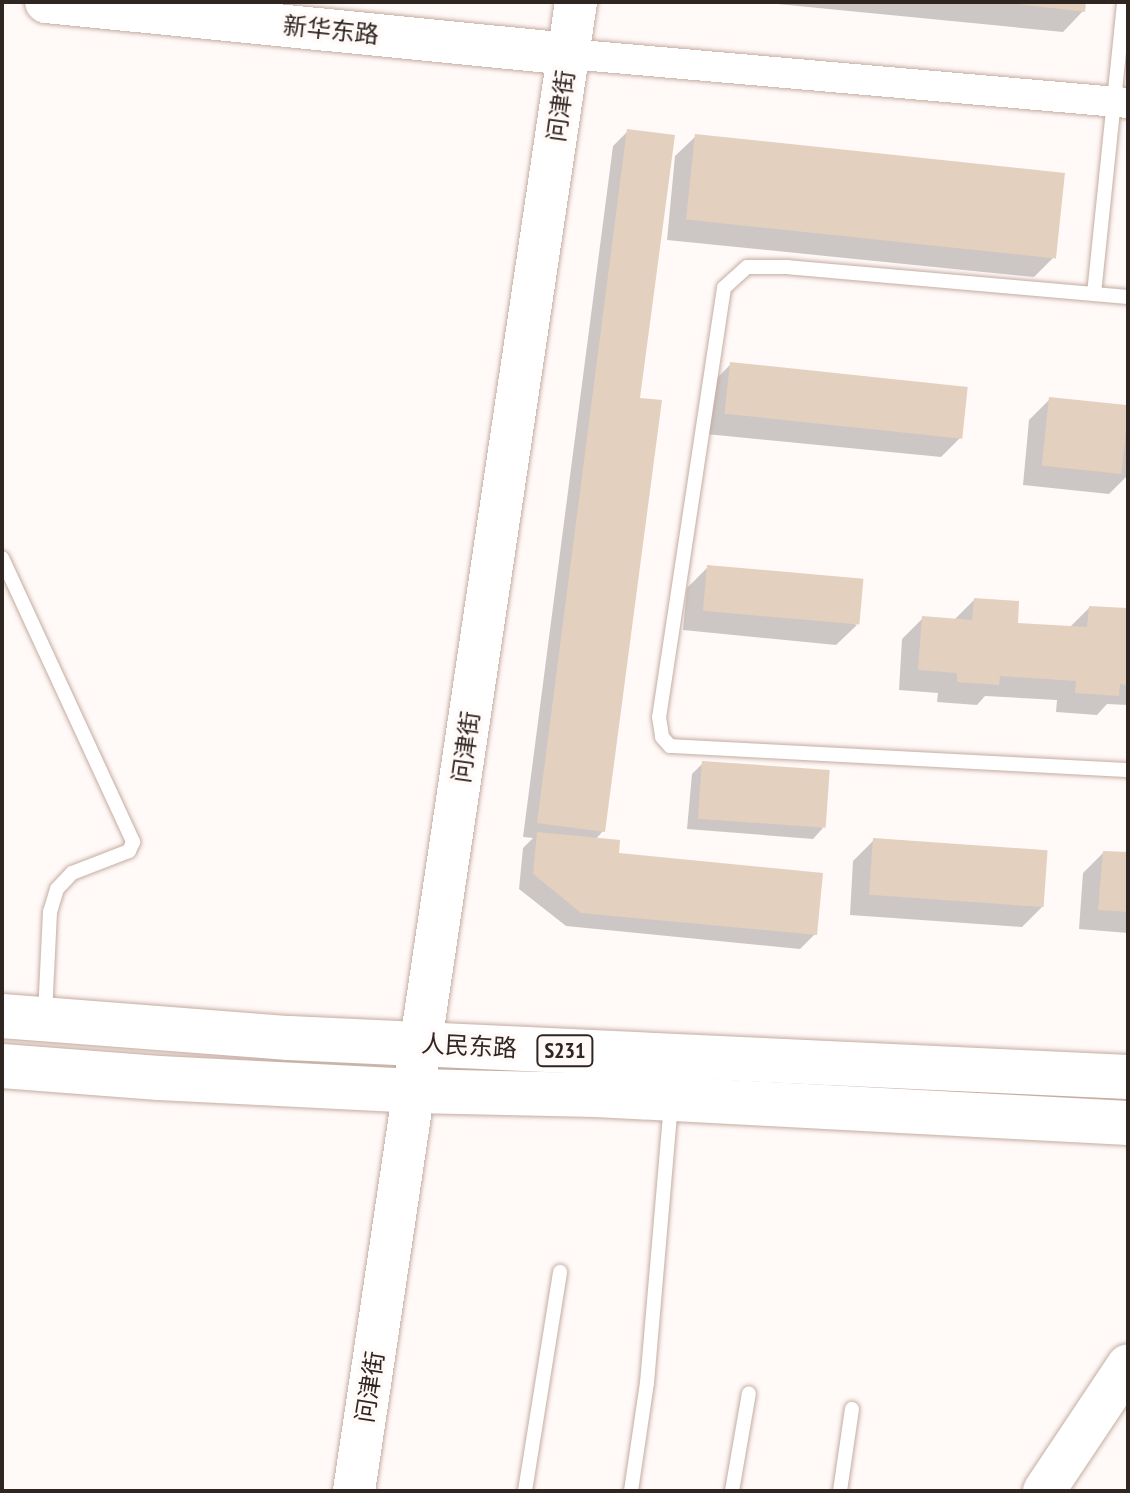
<!DOCTYPE html>
<html>
<head>
<meta charset="utf-8">
<style>
  body { margin:0 }
  #map { position:relative; width:1130px; height:1493px; overflow:hidden; background:#fff9f7; font-family:"PT Sans Narrow","Noto Sans SC",sans-serif }
  div>[style] { position:absolute }
  [style*='--x'] { left:calc(var(--x)*1px); top:calc(var(--y)*1px); width:calc(var(--w)*1px); rotate:calc(var(--a)*1deg) }
  .shadow>* { inset:0; background:#0003 }
  .building>* { inset:0; background:#e4d0be; transform-origin:0 0 }
  .roads { filter:drop-shadow(0 0 2px #c5aca1) drop-shadow(0 0 2px #c5aca1) }
  .lane>* { height:14px; margin:-7px; padding:0 7px; transform-origin:7px; border-radius:7px; background:#fff }
  .street>* { height:30px; margin:-15px; padding:0 15px; transform-origin:15px; border-radius:15px; background:#fff }
  .secondary>* { height:42px; margin:-21px; padding:0 21px; transform-origin:21px; border-radius:21px; background:#fff }
  .primary>* { height:44px; margin:-22px; padding:0 22px; transform-origin:22px; border-radius:22px; background:#fff }
  span { translate:-50% -50%; white-space:nowrap; text-align:center; line-height:1.15; -webkit-text-stroke:7px #fff9f7; paint-order:stroke }
  .shield-label span { padding:2px 6px; background:#fff9f7; border:2px solid; border-radius:6px; -webkit-text-stroke-width:0 }
  .shield-label { font-size:22px; color:#2f2521; font-weight:700 }
  .street-label { font-size:24px; color:#2f2521 }
  .frame { position:absolute; inset:0; border:4px solid #2f2521; pointer-events:none }
</style>
</head>
<body>
<div id="map">
  <div class="shadow">
    <i style="clip-path:polygon(758px 2px,1084px 2px,1083px 11px,1063px 32px)"></i>
    <i style="clip-path:polygon(628px 131px,638px 400px,603px 831px,595px 840px,616px 855px,815px 934px,800px 949px,566px 926px,519px 889px,523px 848px,533px 838px,523px 837px,613px 146px)"></i>
    <i style="clip-path:polygon(696px 136px,1054px 257px,1034px 277px,667px 240px,675px 156px)"></i>
    <i style="clip-path:polygon(731px 364px,961px 437px,941px 457px,706px 434px,710px 385px)"></i>
    <i style="clip-path:polygon(1050px 399px,1128px 408px,1128px 475px,1109px 494px,1023px 485px,1029px 420px)"></i>
    <i style="clip-path:polygon(708px 567px,857px 625px,836px 645px,683px 630px,687px 588px)"></i>
    <i style="clip-path:polygon(974px 600px,1016px 625px,1069px 628px,1089px 608px,1128px 632px,1128px 705px,1107px 704px,1097px 715px,1056px 712px,1057px 700px,985px 696px,977px 705px,937px 702px,938px 693px,899px 690px,902px 639px,923px 618px,954px 620px)"></i>
    <i style="clip-path:polygon(703px 763px,823px 828px,813px 839px,687px 829px,692px 774px)"></i>
    <i style="clip-path:polygon(874px 840px,1042px 907px,1022px 927px,850px 915px,853px 861px)"></i>
    <i style="clip-path:polygon(1103px 853px,1128px 854px,1128px 933px,1079px 929px,1083px 873px)"></i>
  </div>
  <div class="building">
    <i style="clip-path:polygon(1002px 2px,1086px 2px,1085px 12px)"></i>
    <i style="clip-path:polygon(627px 129px,675px 135px,640px 398px,662px 400px,605px 832px,537px 823px)"></i>
    <i style="left:695px;top:134px;width:372px;height:86px;rotate:6deg"></i>
    <i style="left:730px;top:362px;width:239px;height:52px;rotate:6deg"></i>
    <i style="left:1049px;top:397px;width:80px;height:69px;rotate:6deg"></i>
    <i style="left:707px;top:565px;width:157px;height:46px;rotate:5deg"></i>
    <i style="clip-path:polygon(974px 598px,1019px 601px,1018px 623px,1087px 627px,1089px 606px,1127px 608px,1128px 685px,1120px 684px,1119px 696px,1075px 693px,1076px 681px,1000px 676px,999px 685px,957px 682px,957px 673px,918px 670px,922px 616px,972px 620px)"></i>
    <i style="left:702px;top:761px;width:128px;height:58px;rotate:4deg"></i>
    <i style="clip-path:polygon(537px 832px,620px 840px,619px 853px,823px 873px,817px 935px,581px 913px,533px 874px)"></i>
    <i style="left:873px;top:838px;width:175px;height:57px;rotate:4deg"></i>
    <i style="clip-path:polygon(1103px 851px,1128px 852px,1128px 912px,1098px 910px)"></i>
  </div>
  <div class="roads">
    <div class="lane">
      <i style="--x:1094;--y:294;--w:294;--a:-84.1"></i>
      <i style="--x:1128;--y:297;--w:341;--a:-175"></i>
      <i style="--x:788;--y:267;--w:41;--a:180"></i>
      <i style="--x:747;--y:267;--w:31;--a:138"></i>
      <i style="--x:724;--y:288;--w:434;--a:98.6"></i>
      <i style="--x:659;--y:717;--w:20;--a:81"></i>
      <i style="--x:662;--y:737;--w:12;--a:48"></i>
      <i style="--x:670;--y:746;--w:459;--a:3"></i>
      <i style="--x:2;--y:558;--w:313;--a:65.2"></i>
      <i style="--x:133;--y:842;--w:10;--a:114"></i>
      <i style="--x:129;--y:851;--w:61;--a:158.9"></i>
      <i style="--x:72;--y:873;--w:22;--a:133"></i>
      <i style="--x:57;--y:889;--w:24;--a:107"></i>
      <i style="--x:50;--y:912;--w:102;--a:92.8"></i>
      <i style="--x:525;--y:1491;--w:222;--a:-80.9"></i>
      <i style="--x:631;--y:1491;--w:109;--a:-81.6"></i>
      <i style="--x:647;--y:1383;--w:280;--a:-85.1"></i>
      <i style="--x:732;--y:1491;--w:99;--a:-80.2"></i>
      <i style="--x:840;--y:1491;--w:83;--a:-81.7"></i>
    </div>
    <div class="street">
      <i style="--x:569;--y:54;--w:561;--a:5.01"></i>
    </div>
    <div class="secondary">
      <i style="--x:46;--y:2;--w:526;--a:5.68"></i>
      <i style="--x:354;--y:1491;--w:1505;--a:-81.52"></i>
      <i style="--x:1044;--y:1491;--w:151;--a:-56.3"></i>
    </div>
    <div class="primary">
      <i style="--x:2;--y:1016;--w:288;--a:4.4"></i>
      <i style="--x:289;--y:1038;--w:840;--a:2.66"></i>
      <i style="--x:2;--y:1066;--w:157;--a:4.4"></i>
      <i style="--x:159;--y:1078;--w:255;--a:2.9"></i>
      <i style="--x:414;--y:1091;--w:182;--a:1.3"></i>
      <i style="--x:596;--y:1095;--w:533;--a:3.01"></i>
    </div>
  </div>
  <div class="shield-label">
    <span style="left:565px;top:1051px">S231</span>
  </div>
  <div class="street-label">
    <span style="left:331px;top:30px;rotate:6deg">新华东路</span>
    <span style="left:561px;top:106px;rotate:-82deg">问津街</span>
    <span style="left:466px;top:747px;rotate:-82deg">问津街</span>
    <span style="left:469px;top:1046px;rotate:3deg">人民东路</span>
    <span style="left:370px;top:1387px;rotate:-81deg">问津街</span>
  </div>
  <div class="frame"></div>
</div>
</body>
</html>
